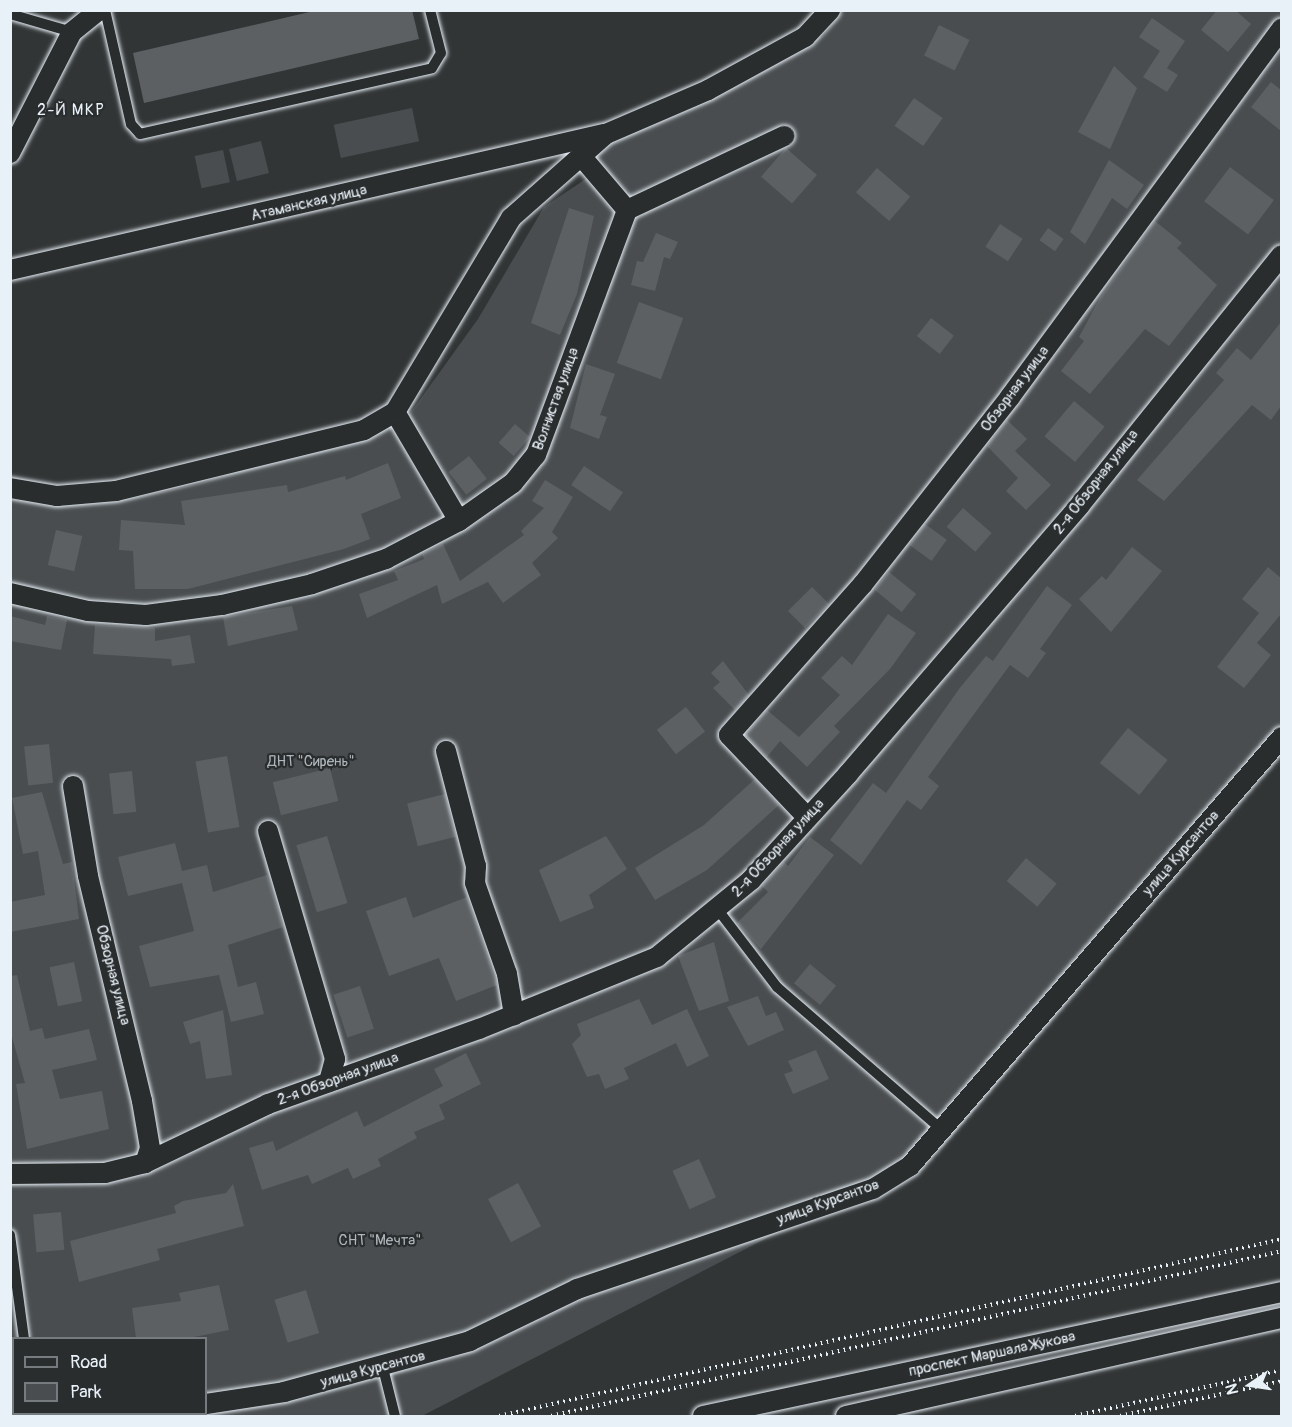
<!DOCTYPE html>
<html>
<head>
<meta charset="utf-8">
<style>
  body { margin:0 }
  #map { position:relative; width:1292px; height:1427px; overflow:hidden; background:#323536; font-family:Pangolin,sans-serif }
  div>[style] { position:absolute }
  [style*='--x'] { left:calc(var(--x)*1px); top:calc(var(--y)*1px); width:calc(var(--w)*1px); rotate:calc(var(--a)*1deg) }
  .green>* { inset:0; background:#494d4f; transform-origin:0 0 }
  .building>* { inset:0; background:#5c6063; transform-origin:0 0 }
  .path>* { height:4px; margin-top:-2px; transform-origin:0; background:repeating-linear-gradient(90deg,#e8f1f8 0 1.5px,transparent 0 6px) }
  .roads { filter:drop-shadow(0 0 2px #e8f1f8) drop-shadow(0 0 2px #e8f1f8) }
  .service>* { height:10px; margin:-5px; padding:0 5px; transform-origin:5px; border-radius:5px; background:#2a2d2e }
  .minor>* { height:20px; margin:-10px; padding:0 10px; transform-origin:10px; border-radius:10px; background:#2a2d2e }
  span { translate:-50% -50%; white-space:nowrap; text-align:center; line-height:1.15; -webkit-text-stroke:4.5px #2a2d2e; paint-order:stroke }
  .street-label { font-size:15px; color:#e8f1f8 }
  .park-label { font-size:15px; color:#b0b8bd }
  .neighbourhood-label { font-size:16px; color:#e8f1f8; letter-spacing:1.5px }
  .frame { position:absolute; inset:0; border:12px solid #e8f1f8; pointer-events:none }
  .legend { position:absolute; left:12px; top:1337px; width:195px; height:78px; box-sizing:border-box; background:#2a2d2e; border:2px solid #767b7f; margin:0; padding:8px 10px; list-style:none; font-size:18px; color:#e8f1f8 }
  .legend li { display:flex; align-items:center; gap:12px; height:30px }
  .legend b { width:30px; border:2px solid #767b7f }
  .north { position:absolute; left:1220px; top:1355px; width:60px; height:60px; -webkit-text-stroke:4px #2a2d2e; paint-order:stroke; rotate:257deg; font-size:16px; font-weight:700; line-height:24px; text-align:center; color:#e8f1f8 }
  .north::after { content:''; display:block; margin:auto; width:21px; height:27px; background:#e8f1f8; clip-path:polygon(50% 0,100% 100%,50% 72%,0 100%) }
</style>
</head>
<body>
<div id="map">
  <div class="green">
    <i style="clip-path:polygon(evenodd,843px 11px,1281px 11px,1281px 751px,943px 1147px,422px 1416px,11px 1416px,11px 500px,115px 502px,198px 484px,406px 419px,478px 319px,544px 207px,596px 172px,594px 146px,823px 36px,843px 11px,14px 1338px,206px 1338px,206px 1414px,14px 1414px,14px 1338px)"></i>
    <i style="left:412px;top:108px;width:34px;height:80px;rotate:78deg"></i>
    <i style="left:261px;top:141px;width:33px;height:33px;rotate:76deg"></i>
    <i style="left:223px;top:150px;width:33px;height:29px;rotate:78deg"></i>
  </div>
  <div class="building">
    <i style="clip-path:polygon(318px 10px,412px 10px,419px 39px,144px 103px,133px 53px)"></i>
    <i style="clip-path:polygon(1217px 10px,1235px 10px,1251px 24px,1228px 52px,1201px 30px)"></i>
    <i style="clip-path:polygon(1152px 18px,1185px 41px,1167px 68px,1178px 75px,1167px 92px,1143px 77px,1160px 51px,1139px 37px)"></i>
    <i style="left:939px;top:25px;width:34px;height:34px;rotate:26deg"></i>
    <i style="clip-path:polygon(1114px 66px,1137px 88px,1110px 149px,1078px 132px)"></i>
    <i style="clip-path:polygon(1271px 82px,1281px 90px,1281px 131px,1251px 107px)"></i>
    <i style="left:914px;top:98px;width:35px;height:34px;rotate:35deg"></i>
    <i style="left:786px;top:148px;width:41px;height:38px;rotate:41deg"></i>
    <i style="clip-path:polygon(1109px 160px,1144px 185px,1127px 209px,1112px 198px,1085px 244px,1070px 232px)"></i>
    <i style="left:1230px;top:167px;width:55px;height:43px;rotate:37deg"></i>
    <i style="left:877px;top:168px;width:44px;height:32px;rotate:41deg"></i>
    <i style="clip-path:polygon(569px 208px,594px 216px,577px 294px,560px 335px,531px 323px)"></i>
    <i style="clip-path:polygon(1155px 221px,1182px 243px,1177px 248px,1217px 285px,1169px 346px,1145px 329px,1090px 394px,1061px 371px,1084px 341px,1079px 337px,1100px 298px)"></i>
    <i style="left:1000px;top:224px;width:27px;height:27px;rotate:33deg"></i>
    <i style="left:1048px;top:228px;width:19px;height:15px;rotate:35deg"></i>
    <i style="clip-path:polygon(656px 233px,678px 242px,670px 259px,664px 257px,655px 291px,631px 285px,637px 261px,643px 262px)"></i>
    <i style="left:639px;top:302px;width:47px;height:65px;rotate:20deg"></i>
    <i style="left:931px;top:318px;width:29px;height:23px;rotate:38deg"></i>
    <i style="clip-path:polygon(1281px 322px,1281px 406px,1271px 420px,1252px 405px,1164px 501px,1137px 480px,1224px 380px,1216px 373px,1237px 348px,1251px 360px)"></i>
    <i style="clip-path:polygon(586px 364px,615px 374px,600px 415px,607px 417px,599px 439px,570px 428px)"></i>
    <i style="left:1074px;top:401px;width:40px;height:46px;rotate:40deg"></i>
    <i style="clip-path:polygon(1007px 420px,1027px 439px,1015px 451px,1051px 485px,1026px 510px,1006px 491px,1018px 478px,987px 446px)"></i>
    <i style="left:515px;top:424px;width:20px;height:25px;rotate:41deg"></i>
    <i style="left:469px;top:456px;width:29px;height:26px;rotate:52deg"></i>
    <i style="clip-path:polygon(388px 463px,401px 498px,361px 514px,370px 539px,344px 549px,188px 589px,135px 589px,133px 551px,119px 550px,121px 520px,185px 525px,181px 501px,287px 485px,288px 492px,345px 476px,346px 480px)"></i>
    <i style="left:584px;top:466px;width:47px;height:23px;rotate:34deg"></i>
    <i style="clip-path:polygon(545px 480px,573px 497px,552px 532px,558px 538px,532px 563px,541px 575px,503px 603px,488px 582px,442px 604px,437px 585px,367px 618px,359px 594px,398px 580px,394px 571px,424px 559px,422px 554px,443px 544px,460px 581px,524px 535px,521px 531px,544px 508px,532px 501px)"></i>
    <i style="left:963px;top:508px;width:38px;height:25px;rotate:41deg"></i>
    <i style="left:925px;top:524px;width:27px;height:26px;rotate:36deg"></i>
    <i style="left:56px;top:530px;width:27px;height:36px;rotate:13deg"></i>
    <i style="clip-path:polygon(1132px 547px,1162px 571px,1111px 632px,1079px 599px,1102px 576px,1106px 580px)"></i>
    <i style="clip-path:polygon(1268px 567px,1281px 578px,1281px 614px,1257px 643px,1271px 655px,1244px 688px,1217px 667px,1259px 613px,1242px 599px)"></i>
    <i style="left:889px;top:572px;width:35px;height:23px;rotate:39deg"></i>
    <i style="clip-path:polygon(1047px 586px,1072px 605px,1040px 649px,1046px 653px,1028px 678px,1010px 665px,928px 777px,939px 786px,921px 810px,907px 800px,861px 865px,830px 840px,873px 783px,886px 793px,959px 689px,986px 656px,993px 661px)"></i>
    <i style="left:812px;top:587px;width:24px;height:34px;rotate:45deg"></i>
    <i style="clip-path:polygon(292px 606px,298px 630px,228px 646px,223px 617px)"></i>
    <i style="clip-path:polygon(888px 614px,916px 633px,890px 669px,834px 726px,840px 732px,807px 767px,780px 741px,767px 757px,745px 735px,767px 710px,799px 737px,840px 695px,821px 678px,842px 656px,852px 665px)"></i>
    <i style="clip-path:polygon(10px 616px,45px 625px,47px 616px,67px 620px,61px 650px,10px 641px)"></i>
    <i style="clip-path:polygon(95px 625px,155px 628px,155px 641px,190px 635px,195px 663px,172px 666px,171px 659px,93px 654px)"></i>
    <i style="clip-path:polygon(723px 661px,749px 695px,735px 710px,713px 688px,720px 682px,711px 673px)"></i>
    <i style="left:686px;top:707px;width:31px;height:37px;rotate:52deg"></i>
    <i style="left:1128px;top:728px;width:51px;height:45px;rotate:39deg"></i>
    <i style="left:49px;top:744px;width:39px;height:25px;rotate:84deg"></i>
    <i style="left:227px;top:756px;width:72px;height:32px;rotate:80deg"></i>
    <i style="left:330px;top:768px;width:34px;height:59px;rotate:76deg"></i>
    <i style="left:132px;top:771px;width:41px;height:23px;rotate:84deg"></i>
    <i style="clip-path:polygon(755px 779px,779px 805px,707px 870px,655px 900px,635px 868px,704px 825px)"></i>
    <i style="clip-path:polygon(42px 792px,63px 864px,72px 862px,79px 919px,10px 932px,10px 902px,45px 895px,38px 851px,23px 854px,12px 798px)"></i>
    <i style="left:445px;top:794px;width:44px;height:39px;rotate:76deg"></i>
    <i style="left:327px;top:836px;width:70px;height:32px;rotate:73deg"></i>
    <i style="clip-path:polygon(606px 836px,627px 869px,589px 895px,594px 908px,560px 922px,539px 870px)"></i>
    <i style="clip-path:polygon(810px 837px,834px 855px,761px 949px,737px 923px,768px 892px,762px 886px,784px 862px,788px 866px)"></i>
    <i style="clip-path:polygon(175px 843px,182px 871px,207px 865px,213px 892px,267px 875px,283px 927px,228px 945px,238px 987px,256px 982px,264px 1014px,231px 1022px,219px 975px,150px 987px,139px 946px,194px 931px,182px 883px,128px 896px,118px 857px)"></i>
    <i style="left:1026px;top:858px;width:40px;height:30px;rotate:40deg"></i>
    <i style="clip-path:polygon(406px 897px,413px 918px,467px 897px,497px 985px,456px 1001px,439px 958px,389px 976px,366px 911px)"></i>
    <i style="clip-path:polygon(714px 942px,729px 1001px,699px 1011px,678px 956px)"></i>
    <i style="left:74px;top:962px;width:40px;height:25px;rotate:78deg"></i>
    <i style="left:810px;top:964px;width:34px;height:25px;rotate:40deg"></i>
    <i style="clip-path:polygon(17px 975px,30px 1031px,42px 1028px,45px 1039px,89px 1029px,97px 1060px,52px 1070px,60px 1099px,102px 1091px,109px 1129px,27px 1149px,16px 1084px,25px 1083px,10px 1030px,10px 976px)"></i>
    <i style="left:360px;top:986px;width:45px;height:28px;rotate:72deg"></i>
    <i style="clip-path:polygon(758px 996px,766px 1016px,776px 1012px,784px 1030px,748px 1046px,727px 1007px)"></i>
    <i style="clip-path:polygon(639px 999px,652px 1025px,687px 1009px,709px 1056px,687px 1067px,676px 1043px,624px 1068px,629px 1079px,605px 1089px,599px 1074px,587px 1077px,572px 1044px,581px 1035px,577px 1024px)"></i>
    <i style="clip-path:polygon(223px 1010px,232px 1075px,206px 1079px,200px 1041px,190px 1044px,183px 1022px)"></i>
    <i style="clip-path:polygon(816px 1050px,829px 1079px,793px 1094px,784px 1074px,793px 1071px,788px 1061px)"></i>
    <i style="clip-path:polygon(466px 1053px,481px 1084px,439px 1105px,445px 1119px,414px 1132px,417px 1138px,378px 1159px,381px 1166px,353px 1179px,348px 1168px,312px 1184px,308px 1175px,262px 1190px,249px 1148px,273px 1141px,276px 1151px,357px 1111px,364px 1127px,443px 1086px,434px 1069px)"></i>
    <i style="left:699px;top:1159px;width:42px;height:29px;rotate:66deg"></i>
    <i style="left:518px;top:1183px;width:49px;height:34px;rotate:62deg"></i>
    <i style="clip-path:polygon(233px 1184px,244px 1226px,157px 1249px,160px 1260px,79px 1282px,70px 1241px,176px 1213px,174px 1206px,183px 1201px,226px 1193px)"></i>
    <i style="left:61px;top:1212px;width:38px;height:28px;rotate:85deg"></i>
    <i style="clip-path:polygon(219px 1285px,229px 1330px,189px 1338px,136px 1338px,132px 1308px,181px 1301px,179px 1293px)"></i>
    <i style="left:306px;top:1290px;width:45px;height:33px;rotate:73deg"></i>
  </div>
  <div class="path">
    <i style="--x:499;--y:1416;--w:803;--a:-12.74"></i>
    <i style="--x:551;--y:1416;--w:749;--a:-12.72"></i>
    <i style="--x:1075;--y:1416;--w:212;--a:-12.5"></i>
    <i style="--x:1120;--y:1416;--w:166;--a:-12.2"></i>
  </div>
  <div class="roads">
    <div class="service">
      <i style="--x:105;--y:10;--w:117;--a:77.2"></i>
      <i style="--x:131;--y:124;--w:13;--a:48"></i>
      <i style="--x:140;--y:134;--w:299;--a:-12.7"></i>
      <i style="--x:432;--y:68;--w:17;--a:-59"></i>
      <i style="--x:441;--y:53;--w:44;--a:-104.3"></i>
      <i style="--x:10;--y:14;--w:65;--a:16.2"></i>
      <i style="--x:718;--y:910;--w:97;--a:52.5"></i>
      <i style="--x:777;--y:987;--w:218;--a:40.9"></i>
      <i style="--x:10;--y:1235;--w:104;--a:82.3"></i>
      <i style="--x:383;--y:1368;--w:49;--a:76"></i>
      <i style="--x:33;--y:1414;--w:2;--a:63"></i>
    </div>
    <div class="minor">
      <i style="--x:10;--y:153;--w:136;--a:-62.9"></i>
      <i style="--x:72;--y:32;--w:35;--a:-39"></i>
      <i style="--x:581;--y:156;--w:71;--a:49.6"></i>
      <i style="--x:10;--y:270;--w:609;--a:-12.9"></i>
      <i style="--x:395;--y:412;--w:126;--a:59.6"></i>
      <i style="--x:10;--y:488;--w:48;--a:9.7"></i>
      <i style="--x:57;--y:496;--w:59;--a:-4.8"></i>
      <i style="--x:116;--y:491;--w:255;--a:-13.8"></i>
      <i style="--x:364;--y:430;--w:36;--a:-30"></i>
      <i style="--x:395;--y:412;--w:226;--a:-59.1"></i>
      <i style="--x:511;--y:218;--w:127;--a:-41.5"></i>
      <i style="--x:606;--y:134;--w:111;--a:-23.3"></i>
      <i style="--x:708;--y:90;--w:111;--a:-28.7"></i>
      <i style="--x:805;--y:37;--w:37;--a:-47"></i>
      <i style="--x:10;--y:593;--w:80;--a:13"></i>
      <i style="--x:88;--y:611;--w:58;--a:3.9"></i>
      <i style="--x:146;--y:615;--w:77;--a:-7.5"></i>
      <i style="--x:222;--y:605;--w:92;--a:-13.1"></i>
      <i style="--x:312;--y:584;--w:78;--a:-18.7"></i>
      <i style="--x:386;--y:559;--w:82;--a:-27.5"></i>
      <i style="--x:459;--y:521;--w:66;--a:-35.1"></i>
      <i style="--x:513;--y:483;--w:36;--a:-51"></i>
      <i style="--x:536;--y:455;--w:261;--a:-69.6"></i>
      <i style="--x:627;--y:210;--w:174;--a:-25.2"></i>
      <i style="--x:446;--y:751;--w:119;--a:75.4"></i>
      <i style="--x:476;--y:866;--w:17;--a:93"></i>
      <i style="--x:475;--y:883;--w:96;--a:70.6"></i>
      <i style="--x:507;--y:974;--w:42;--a:80.3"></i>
      <i style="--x:73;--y:786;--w:91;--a:80.5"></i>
      <i style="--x:88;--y:876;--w:231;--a:76.5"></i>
      <i style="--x:142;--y:1101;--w:48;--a:80.3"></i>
      <i style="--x:150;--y:1148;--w:16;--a:108"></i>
      <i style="--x:807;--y:817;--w:113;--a:-133.6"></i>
      <i style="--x:729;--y:735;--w:202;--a:-48.4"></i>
      <i style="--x:863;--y:584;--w:238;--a:-51.8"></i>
      <i style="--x:1010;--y:397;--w:458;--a:-53.6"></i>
      <i style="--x:268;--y:831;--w:238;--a:73.6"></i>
      <i style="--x:335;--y:1059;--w:24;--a:105"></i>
      <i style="--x:10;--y:1174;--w:95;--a:-0.6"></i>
      <i style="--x:105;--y:1173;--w:41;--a:-14"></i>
      <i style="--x:145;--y:1163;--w:136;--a:-25.6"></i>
      <i style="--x:268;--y:1104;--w:224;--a:-19.6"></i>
      <i style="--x:479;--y:1029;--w:192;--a:-22"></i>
      <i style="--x:657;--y:957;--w:122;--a:-39.3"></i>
      <i style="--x:751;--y:880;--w:144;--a:-47.5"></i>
      <i style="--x:848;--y:774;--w:355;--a:-49.2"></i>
      <i style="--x:1080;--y:505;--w:321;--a:-51.1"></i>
      <i style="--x:206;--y:1404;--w:79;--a:-8.7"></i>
      <i style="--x:284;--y:1392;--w:193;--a:-15.3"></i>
      <i style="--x:470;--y:1341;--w:119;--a:-25.9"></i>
      <i style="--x:577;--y:1289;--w:312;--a:-18.7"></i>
      <i style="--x:873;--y:1189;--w:44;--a:-31.9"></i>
      <i style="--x:910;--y:1166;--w:568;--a:-49.07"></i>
      <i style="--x:130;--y:1416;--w:19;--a:-6"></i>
      <i style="--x:703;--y:1416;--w:592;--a:-12.09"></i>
      <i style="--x:846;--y:1416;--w:447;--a:-12.7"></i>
    </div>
  </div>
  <div class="street-label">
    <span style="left:309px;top:203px;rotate:-13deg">Атаманская улица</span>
    <span style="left:1015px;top:389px;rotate:-53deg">Обзорная улица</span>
    <span style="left:556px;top:399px;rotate:-70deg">Волнистая улица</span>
    <span style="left:1096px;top:482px;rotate:-52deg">2-я Обзорная улица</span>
    <span style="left:778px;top:848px;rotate:-47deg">2-я Обзорная улица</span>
    <span style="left:1181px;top:853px;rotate:-49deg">улица Курсантов</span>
    <span style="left:113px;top:975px;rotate:76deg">Обзорная улица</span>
    <span style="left:338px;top:1079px;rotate:-20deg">2-я Обзорная улица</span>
    <span style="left:828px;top:1202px;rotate:-20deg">улица Курсантов</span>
    <span style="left:992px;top:1354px;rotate:-12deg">проспект Маршала Жукова</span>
    <span style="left:373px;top:1369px;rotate:-15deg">улица Курсантов</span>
  </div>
  <div class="park-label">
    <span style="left:311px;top:762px">ДНТ "Сирень"</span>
    <span style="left:380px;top:1241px">СНТ "Мечта"</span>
  </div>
  <div class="neighbourhood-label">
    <span style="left:71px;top:110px">2-Й МКР</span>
  </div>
  <div class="frame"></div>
  <ul class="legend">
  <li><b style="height:8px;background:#2a2d2e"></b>Road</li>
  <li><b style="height:16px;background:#494d4f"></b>Park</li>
  </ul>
  <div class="north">N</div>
</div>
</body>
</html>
